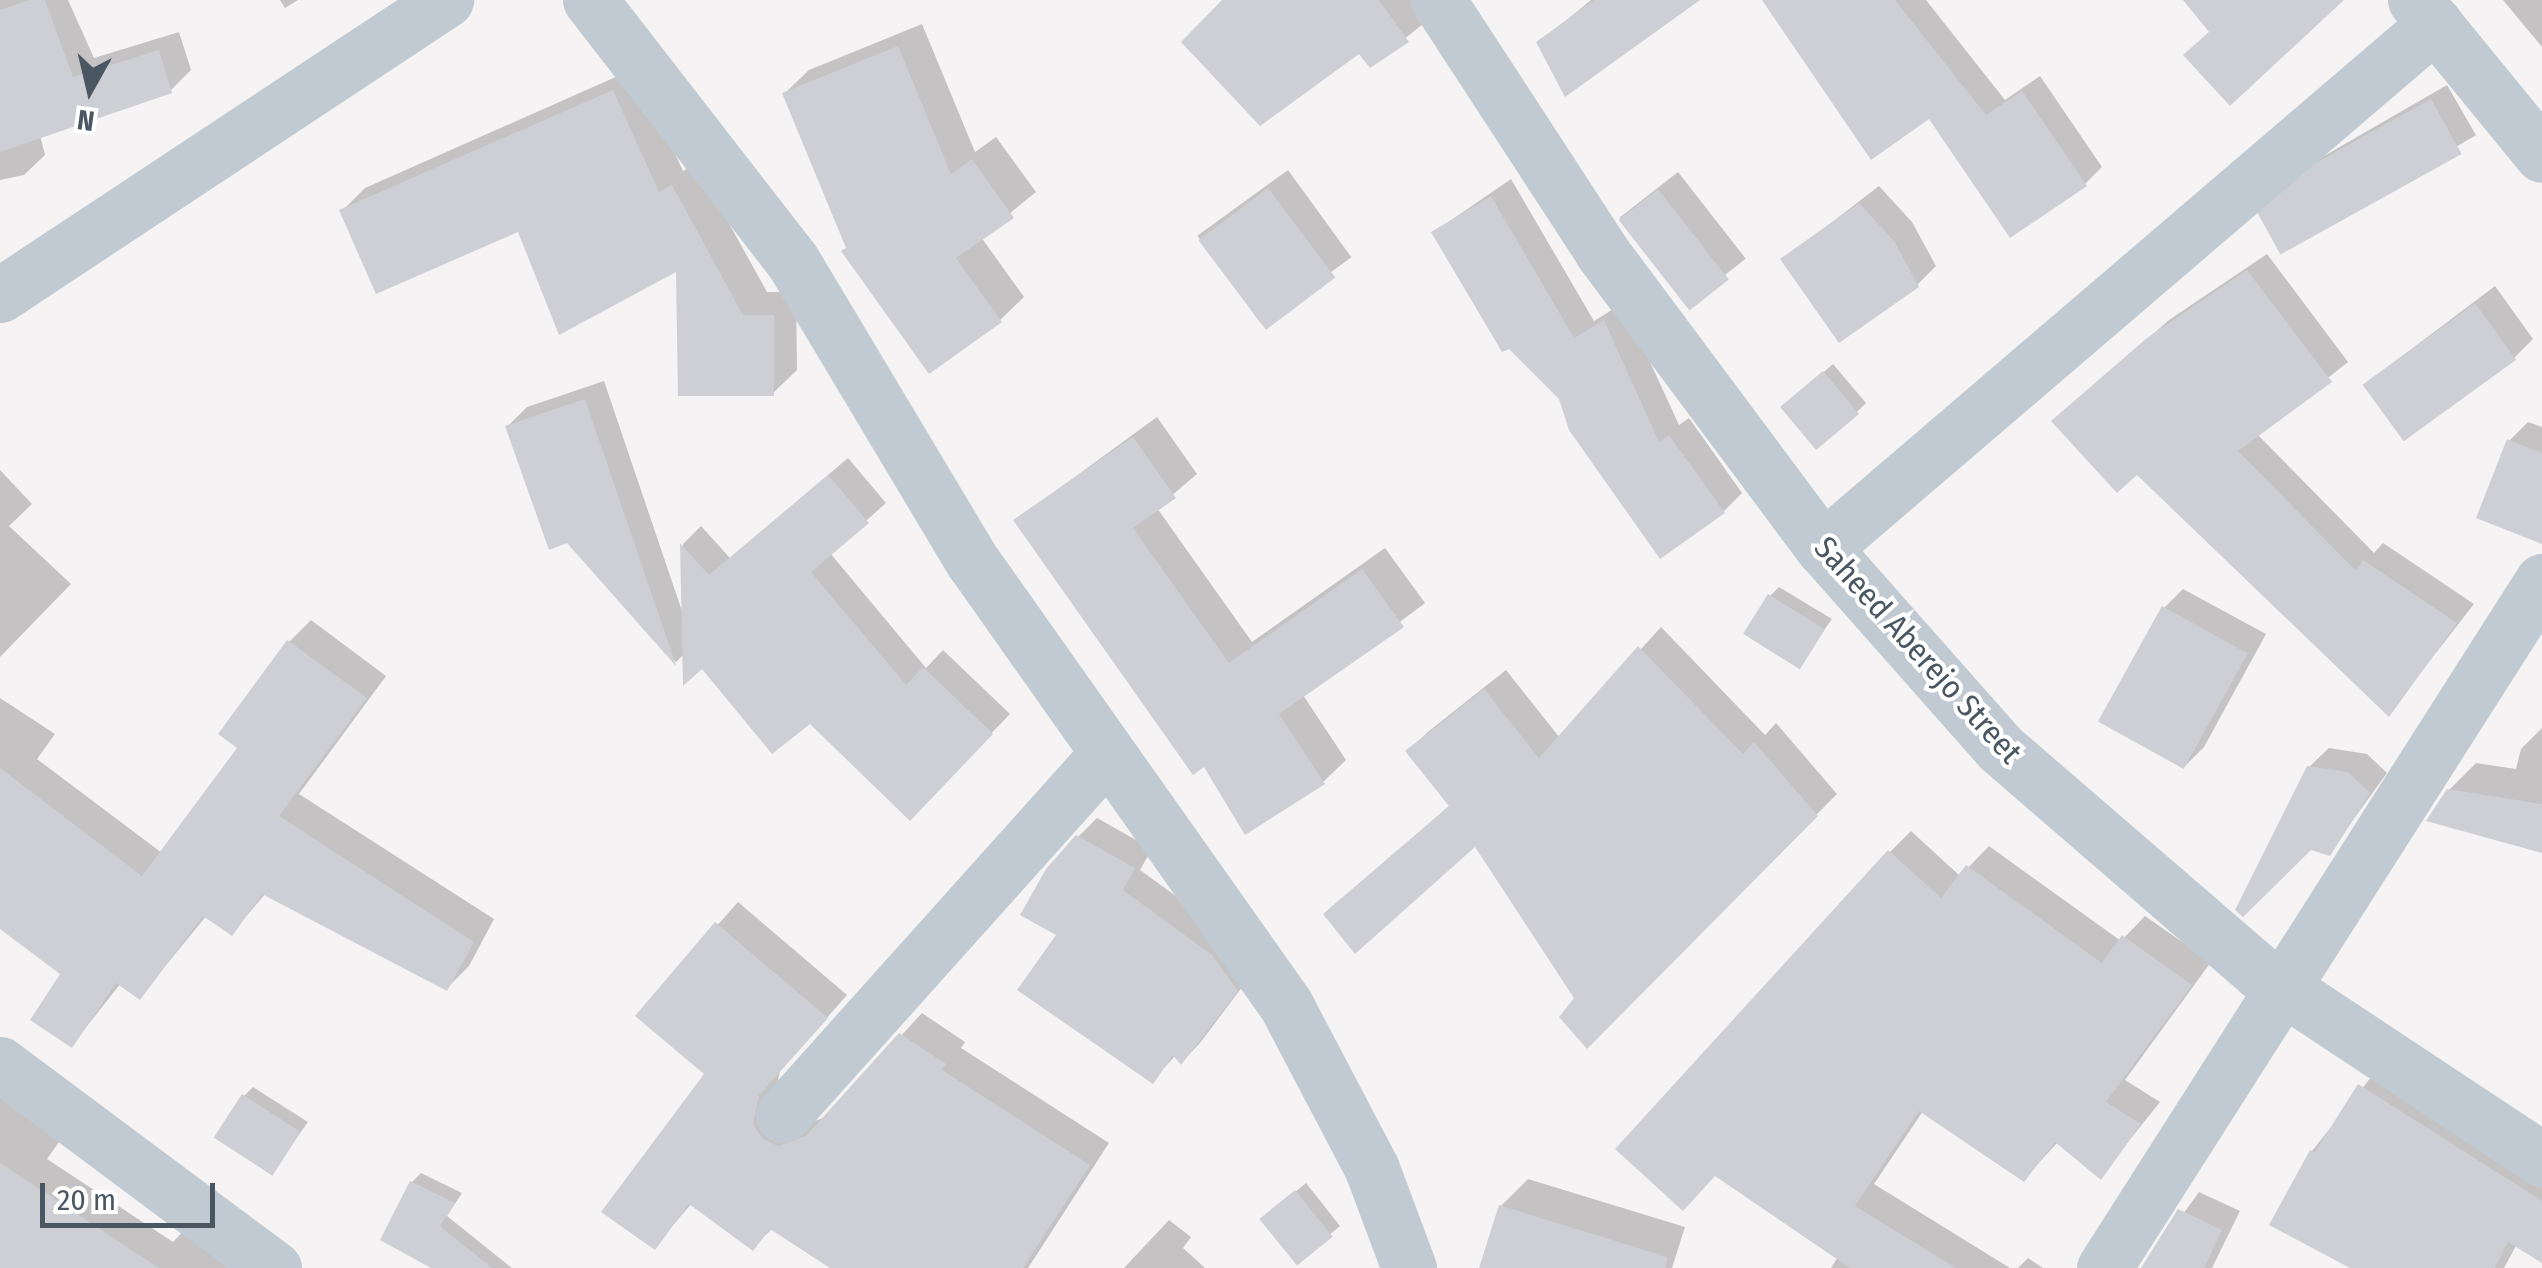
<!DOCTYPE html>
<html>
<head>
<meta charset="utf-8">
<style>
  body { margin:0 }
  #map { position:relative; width:2542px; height:1268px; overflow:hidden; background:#f5f3f3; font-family:"Fira Sans Condensed",sans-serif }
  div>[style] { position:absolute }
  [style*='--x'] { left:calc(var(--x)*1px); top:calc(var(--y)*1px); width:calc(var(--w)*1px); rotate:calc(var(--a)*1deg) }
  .shadow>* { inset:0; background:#0003; transform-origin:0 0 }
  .building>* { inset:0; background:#cdcfd5; transform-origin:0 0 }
  .minor>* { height:55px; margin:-27.5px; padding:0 27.5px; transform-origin:27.5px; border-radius:27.5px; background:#c1cad2 }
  span { translate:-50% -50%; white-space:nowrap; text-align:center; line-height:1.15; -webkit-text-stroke:8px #fff; paint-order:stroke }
  .street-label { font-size:32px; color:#4a5661 }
  .north { position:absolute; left:40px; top:40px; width:100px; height:100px; -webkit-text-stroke:8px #fff; paint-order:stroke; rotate:188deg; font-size:28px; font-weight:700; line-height:40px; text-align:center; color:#4a5661 }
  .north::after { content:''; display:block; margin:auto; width:35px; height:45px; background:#4a5661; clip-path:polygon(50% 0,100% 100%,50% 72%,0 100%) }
  .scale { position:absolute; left:40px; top:1183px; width:175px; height:45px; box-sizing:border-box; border:5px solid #4a5661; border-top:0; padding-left:12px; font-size:30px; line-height:35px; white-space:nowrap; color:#4a5661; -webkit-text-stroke:8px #fff; paint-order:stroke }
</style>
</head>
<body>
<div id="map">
  <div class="shadow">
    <i style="clip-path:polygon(0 0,68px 0,94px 58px,179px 32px,191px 70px,171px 90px,40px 135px,45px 155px,24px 175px,0 180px)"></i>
    <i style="clip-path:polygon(280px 0,298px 0,285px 8px)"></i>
    <i style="clip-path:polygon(1344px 0,1411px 0,1427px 21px,1371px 65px)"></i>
    <i style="clip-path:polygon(1591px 0,1696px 0,1539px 43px)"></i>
    <i style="clip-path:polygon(1779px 0,1926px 0,2005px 100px,2040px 76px,2102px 167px,2085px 184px)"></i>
    <i style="clip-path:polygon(2503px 0,2542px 0,2542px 47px)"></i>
    <i style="clip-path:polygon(922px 24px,975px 152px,996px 137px,1036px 192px,981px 237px,1024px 297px,1000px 320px,848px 247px,785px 93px,809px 70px)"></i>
    <i style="clip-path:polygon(636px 68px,683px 171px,696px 164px,767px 292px,796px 292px,797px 370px,773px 393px,678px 268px,520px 229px,342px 211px,365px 188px)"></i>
    <i style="left:2447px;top:85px;width:58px;height:225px;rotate:60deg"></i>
    <i style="left:1288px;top:170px;width:108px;height:112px;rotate:54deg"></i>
    <i style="left:1678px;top:172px;width:110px;height:74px;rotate:52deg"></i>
    <i style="clip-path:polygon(1511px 179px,1594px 321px,1623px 303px,1679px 425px,1689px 418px,1742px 493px,1723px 512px,1561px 397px,1434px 232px)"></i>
    <i style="clip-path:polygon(1879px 186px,1912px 222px,1936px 266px,1917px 285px,1784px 259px)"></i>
    <i style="clip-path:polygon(2267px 254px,2348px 362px,2257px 434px,2374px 553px,2383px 543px,2474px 604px,2389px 713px,2137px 471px,2054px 421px,2169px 320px)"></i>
    <i style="clip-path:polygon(2495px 286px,2533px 339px,2514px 358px,2365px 384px)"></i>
    <i style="clip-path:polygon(1833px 364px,1866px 403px,1857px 412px,1793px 398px)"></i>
    <i style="clip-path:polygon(604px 381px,683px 614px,683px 544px,701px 526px,730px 558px,848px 458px,886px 503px,830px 553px,926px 668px,943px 650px,1010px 714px,910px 818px,810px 720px,685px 653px,676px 662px,568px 541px,508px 426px,527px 407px)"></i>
    <i style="clip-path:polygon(1157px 417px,1197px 474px,1157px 508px,1252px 642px,1385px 548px,1425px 603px,1303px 695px,1346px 760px,1323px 782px,1205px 764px,1016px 520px)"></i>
    <i style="clip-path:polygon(2528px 422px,2542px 427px,2542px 541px,2509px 441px)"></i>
    <i style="clip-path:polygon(0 470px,32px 504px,9px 526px,71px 584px,0 657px)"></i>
    <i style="clip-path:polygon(1779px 587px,1832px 619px,1799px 666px,1770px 596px)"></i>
    <i style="clip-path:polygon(2183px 589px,2266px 634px,2204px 747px,2185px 766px,2164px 608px)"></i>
    <i style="clip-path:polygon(311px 620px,386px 676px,299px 794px,494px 919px,469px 966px,447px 988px,266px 893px,232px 933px,207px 915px,140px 997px,121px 983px,72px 1045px,63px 973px,0 926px,0 698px,55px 734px,37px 759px,162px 853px,241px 748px,289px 642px)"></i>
    <i style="clip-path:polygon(1661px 627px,1765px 735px,1776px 723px,1837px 794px,1587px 1045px,1578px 998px,1476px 843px,1327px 914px,1450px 805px,1408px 751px,1429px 731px,1506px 670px,1560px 738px)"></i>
    <i style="clip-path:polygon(2542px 728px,2542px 850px,2449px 790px,2476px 763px,2516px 769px,2521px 749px)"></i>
    <i style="clip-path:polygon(2329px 748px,2367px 754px,2387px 773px,2329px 853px,2309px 767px)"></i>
    <i style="clip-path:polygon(1097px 818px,1152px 849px,1140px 870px,1231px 936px,1255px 970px,1200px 1043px,1182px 1062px,1176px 1055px,1152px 1081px,1059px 934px,1078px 837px)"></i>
    <i style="clip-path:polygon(1911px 831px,1960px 876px,1989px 846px,2121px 941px,2145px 916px,2211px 962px,2125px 1080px,2160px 1102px,2100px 1177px,2058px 1142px,2024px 1179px,1923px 1111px,1874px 1184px,2010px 1268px,1831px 1268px,1838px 1257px,1890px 852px)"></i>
    <i style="clip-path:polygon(738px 902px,847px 995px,780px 1071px,773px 1102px,800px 1126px,826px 1117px,922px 1013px,965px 1042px,961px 1048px,1109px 1143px,1028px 1268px,835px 1268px,773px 1228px,753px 1247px,692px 1203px,655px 1246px,707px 1074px,638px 1015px)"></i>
    <i style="clip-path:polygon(2384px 1061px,2542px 1163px,2542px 1253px,2517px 1244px,2504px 1268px,2355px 1268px,2312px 1151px)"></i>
    <i style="clip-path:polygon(0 1080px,66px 1132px,47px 1159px,173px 1242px,199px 1214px,230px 1268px,0 1268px)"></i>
    <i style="clip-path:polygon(253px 1087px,308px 1122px,272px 1172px,244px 1096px)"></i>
    <i style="clip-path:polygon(421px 1173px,462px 1193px,447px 1216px,512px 1268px,436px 1268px,412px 1182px)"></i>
    <i style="clip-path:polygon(1528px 1179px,1685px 1227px,1672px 1268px,1481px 1268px,1501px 1206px)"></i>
    <i style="clip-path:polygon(1306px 1183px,1340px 1226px,1297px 1262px,1272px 1211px)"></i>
    <i style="clip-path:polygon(2199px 1192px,2240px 1211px,2212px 1268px,2144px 1268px)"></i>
    <i style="clip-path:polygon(1169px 1220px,1191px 1237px,1183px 1248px,1205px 1268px,1124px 1268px)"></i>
    <i style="clip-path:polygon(2028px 1258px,2043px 1268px,2018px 1268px)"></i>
  </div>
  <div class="building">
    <i style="clip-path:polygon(29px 0,45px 0,73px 77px,159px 50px,172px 93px,0 152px,0 10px)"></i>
    <i style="clip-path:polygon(1222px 0,1379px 0,1409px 42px,1370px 68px,1359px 54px,1260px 126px,1181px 42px)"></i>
    <i style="clip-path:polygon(1594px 0,1700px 0,1565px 97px,1536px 42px)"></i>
    <i style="clip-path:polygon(1762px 0,1895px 0,1986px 115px,2022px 91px,2087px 186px,2010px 238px,1929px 119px,1871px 160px)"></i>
    <i style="clip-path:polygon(2183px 0,2344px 0,2230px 106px,2183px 55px,2209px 32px)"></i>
    <i style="clip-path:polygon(898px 46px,951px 174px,972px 159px,1014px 218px,956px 258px,1002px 322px,929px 374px,841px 251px,846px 248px,782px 93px)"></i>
    <i style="clip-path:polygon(613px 90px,659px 192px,672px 185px,743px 315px,774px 315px,774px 396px,678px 396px,676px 272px,559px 335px,518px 232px,376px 294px,339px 210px)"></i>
    <i style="left:2431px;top:99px;width:63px;height:207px;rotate:61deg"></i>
    <i style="left:1268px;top:188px;width:112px;height:87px;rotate:53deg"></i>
    <i style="left:1658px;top:189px;width:115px;height:50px;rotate:52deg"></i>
    <i style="clip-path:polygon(1491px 196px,1574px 338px,1604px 320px,1659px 442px,1669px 435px,1725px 513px,1660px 559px,1569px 430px,1559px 399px,1509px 349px,1502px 352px,1431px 232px)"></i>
    <i style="clip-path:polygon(1859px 203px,1894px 241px,1919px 287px,1839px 343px,1780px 259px)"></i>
    <i style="clip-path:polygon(2247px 270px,2332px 382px,2238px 451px,2356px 571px,2363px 560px,2457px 623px,2389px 717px,2137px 475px,2117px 493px,2051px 421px,2147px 338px)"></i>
    <i style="left:2475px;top:303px;width:70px;height:139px;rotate:54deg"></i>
    <i style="left:1823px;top:371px;width:56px;height:56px;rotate:50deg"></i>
    <i style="clip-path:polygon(585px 399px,676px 665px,676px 666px,567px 543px,549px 550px,505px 426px)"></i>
    <i style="clip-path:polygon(1133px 437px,1176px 498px,1133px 528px,1229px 663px,1362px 569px,1404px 627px,1279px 714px,1325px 784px,1245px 835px,1204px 767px,1193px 775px,1013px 520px)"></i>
    <i style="clip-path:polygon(2507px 439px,2542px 453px,2542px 544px,2476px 518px)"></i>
    <i style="clip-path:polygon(828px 475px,869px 523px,811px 572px,906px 685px,923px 667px,993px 734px,910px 821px,810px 724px,772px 754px,702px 669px,683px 686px,680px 543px,709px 575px)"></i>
    <i style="left:1768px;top:594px;width:67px;height:47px;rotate:32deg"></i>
    <i style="left:2162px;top:606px;width:98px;height:132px;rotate:29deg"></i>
    <i style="clip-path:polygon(287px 640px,367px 698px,279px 816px,474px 942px,447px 991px,262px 894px,232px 936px,203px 916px,140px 1000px,116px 983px,72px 1048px,30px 1020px,60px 974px,0 929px,0 768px,142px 876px,237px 748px,218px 734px)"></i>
    <i style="clip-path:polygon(1638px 646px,1743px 754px,1754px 742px,1818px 816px,1587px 1049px,1559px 1017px,1574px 998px,1475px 847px,1355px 954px,1323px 914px,1449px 806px,1405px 751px,1484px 689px,1539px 758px)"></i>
    <i style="clip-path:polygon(2307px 766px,2348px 772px,2370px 793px,2330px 856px,2311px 850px,2243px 917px,2235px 910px)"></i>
    <i style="clip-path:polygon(2447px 789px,2542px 804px,2542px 853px,2426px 821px)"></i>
    <i style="clip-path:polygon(1076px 835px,1135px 868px,1123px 890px,1212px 955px,1238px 991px,1181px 1065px,1173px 1055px,1153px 1084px,1017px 990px,1056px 935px,1020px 915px,1046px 869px)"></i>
    <i style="clip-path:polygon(1888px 850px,1941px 898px,1966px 865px,2102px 963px,2122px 935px,2192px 985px,2106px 1102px,2141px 1124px,2101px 1180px,2055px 1142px,2024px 1182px,1919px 1111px,1855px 1206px,1956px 1268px,1850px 1268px,1715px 1176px,1683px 1211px,1615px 1149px)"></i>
    <i style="clip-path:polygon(715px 922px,828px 1018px,759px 1095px,753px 1124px,763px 1139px,778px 1146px,806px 1136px,899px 1033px,946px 1064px,942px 1070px,1090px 1165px,1023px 1268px,830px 1268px,770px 1229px,753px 1251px,689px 1204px,655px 1250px,601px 1212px,704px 1074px,635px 1016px)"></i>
    <i style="clip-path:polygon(2358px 1084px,2542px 1201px,2542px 1263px,2508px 1242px,2495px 1268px,2350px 1268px,2269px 1225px,2310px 1150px,2315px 1152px)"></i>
    <i style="left:242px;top:1094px;width:70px;height:52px;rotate:33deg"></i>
    <i style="clip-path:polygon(0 1163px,159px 1268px,0 1268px)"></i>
    <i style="clip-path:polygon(410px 1181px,455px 1203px,440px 1226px,492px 1268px,431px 1268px,380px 1240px)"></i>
    <i style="left:1295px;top:1190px;width:60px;height:46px;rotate:51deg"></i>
    <i style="clip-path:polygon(1499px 1205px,1667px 1257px,1666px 1268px,1479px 1268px)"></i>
    <i style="clip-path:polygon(2178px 1209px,2222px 1230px,2204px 1268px,2141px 1268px)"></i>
  </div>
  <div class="minor">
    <i style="--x:590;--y:0;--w:329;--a:52.2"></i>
    <i style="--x:792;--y:260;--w:352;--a:59.1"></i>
    <i style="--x:973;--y:562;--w:542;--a:54.76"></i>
    <i style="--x:1286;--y:1005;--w:185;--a:62.3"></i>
    <i style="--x:1372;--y:1169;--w:106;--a:69.5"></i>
    <i style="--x:1438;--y:0;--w:301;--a:56.9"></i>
    <i style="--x:1602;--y:252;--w:369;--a:53.3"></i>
    <i style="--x:1823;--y:548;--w:268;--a:48.5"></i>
    <i style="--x:2001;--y:749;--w:341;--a:40.8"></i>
    <i style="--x:2259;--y:972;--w:339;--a:33.5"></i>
    <i style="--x:2415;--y:0;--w:200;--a:50.7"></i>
    <i style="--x:0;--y:295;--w:535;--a:-33.48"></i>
    <i style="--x:1823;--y:548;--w:806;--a:-40.57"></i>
    <i style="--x:0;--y:1064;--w:342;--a:36.7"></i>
    <i style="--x:783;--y:1115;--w:485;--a:-48.1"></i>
    <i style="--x:2104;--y:1268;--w:815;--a:-57.48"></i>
  </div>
  <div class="street-label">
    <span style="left:1918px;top:650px;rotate:48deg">Saheed Aberejo Street</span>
  </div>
  <div class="north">N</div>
  <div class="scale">20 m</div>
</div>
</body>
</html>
